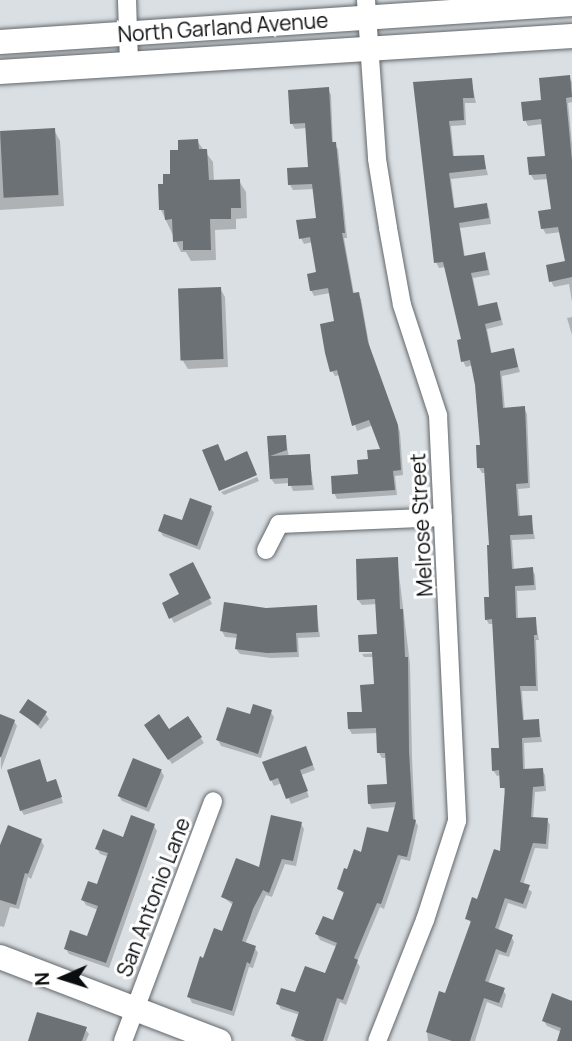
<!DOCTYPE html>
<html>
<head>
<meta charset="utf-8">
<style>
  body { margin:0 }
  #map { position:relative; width:572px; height:1041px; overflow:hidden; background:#dadfe3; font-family:Manrope,sans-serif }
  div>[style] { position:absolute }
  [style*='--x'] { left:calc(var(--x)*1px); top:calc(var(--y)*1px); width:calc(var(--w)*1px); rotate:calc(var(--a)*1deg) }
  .shadow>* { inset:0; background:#0003 }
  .building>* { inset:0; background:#6c7175; transform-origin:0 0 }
  .roads { filter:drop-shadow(0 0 2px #62676b) drop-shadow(0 0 2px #62676b) }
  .street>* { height:18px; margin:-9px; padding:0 9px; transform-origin:9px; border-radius:9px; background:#fff }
  .secondary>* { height:24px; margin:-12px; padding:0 12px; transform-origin:12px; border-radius:12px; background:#fff }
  span { translate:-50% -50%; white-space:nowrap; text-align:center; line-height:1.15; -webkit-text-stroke:6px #fff; paint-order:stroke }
  .street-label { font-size:21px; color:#0b0c0e }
  .north { position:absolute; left:28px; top:943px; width:70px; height:70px; -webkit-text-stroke:5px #fff; paint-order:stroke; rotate:267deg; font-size:19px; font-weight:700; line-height:28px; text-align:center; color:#0b0c0e }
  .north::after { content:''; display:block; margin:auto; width:24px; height:32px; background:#0b0c0e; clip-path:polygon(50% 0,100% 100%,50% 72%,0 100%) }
</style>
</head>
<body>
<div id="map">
  <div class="shadow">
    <i style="clip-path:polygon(569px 77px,572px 82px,572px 102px,568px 103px,572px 144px,572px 302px,569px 284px,554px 287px,551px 281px,567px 263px,561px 232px,546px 234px,543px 229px,553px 211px,549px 179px,534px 180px,531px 175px,547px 157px,543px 124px,528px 126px,525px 120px)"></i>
    <i style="clip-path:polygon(471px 79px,476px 103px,465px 103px,466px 125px,451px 126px,454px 157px,483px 157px,488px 175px,451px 179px,455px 210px,486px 205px,489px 210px,491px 224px,460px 228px,465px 257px,484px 254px,487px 260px,490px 275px,473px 278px,479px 307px,496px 304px,499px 309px,503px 325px,487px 329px,492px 355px,513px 350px,520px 372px,502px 376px,505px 410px,524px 408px,527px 414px,530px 488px,518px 489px,520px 518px,531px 517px,535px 539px,512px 540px,514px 570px,532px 569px,535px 575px,536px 590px,517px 591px,518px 619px,535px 619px,539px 640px,536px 640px,538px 691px,522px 691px,524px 721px,538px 721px,542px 742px,524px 743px,525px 771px,542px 770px,545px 775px,546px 791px,535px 792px,533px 819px,547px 820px,550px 825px,548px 849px,535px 848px,523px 885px,532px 892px,526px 909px,508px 903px,498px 931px,511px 936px,514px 942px,509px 957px,499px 954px,488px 984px,503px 990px,506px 995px,502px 1008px,487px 1002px,475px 1041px,428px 1041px,427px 1032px,446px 995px,472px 924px,467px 918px,502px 853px,505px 793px,501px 775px,497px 776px,493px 770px,501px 750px,494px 624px,489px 624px,486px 619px,491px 599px,491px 546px,486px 473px,482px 473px,479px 468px,481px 447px,477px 385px,473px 365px,466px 367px,463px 361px,463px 340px,446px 267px,439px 268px,436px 262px,415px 83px)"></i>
    <i style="clip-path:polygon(328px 89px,331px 95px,333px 144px,338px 149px,347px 238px,344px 238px,354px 294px,358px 294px,361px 299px,370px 349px,400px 432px,403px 475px,395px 476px,397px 495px,337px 499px,334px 493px,360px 476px,370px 460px,382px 451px,373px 425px,357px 431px,340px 375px,335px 376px,332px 371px,336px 323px,330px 293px,314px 296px,311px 290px,319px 274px,313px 242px,304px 244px,301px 238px,318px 219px,314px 189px,293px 190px,290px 185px,310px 169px,307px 128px,295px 129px,292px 124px)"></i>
    <i style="clip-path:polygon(54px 130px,60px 141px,64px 206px,0 210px,0 133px)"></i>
    <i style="clip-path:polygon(197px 141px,213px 162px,214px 182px,239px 181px,246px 192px,247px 218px,236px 219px,236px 229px,215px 230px,216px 260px,191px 261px,186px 252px,181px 252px,161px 210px,165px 186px,180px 151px)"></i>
    <i style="clip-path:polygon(220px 288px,225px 297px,228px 367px,188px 369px,183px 361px)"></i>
    <i style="clip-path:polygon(572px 317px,572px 335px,567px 318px)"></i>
    <i style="clip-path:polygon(269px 437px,285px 437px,289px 457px,309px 456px,314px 490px,293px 491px,290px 483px,275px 484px,271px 479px)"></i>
    <i style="clip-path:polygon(257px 477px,259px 481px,224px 495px,221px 492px)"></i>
    <i style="clip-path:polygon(211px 508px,214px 513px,200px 550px,163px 536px,160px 531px)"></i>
    <i style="clip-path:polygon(397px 558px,410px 664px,412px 758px,415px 821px,418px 826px,410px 861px,401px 859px,384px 909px,380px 907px,357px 962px,360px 967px,346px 1005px,340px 1002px,327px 1041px,296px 1041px,293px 1036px,300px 1015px,281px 1009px,278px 1004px,326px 976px,337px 947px,320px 940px,317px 934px,334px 922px,345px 895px,339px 889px,348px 871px,362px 854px,389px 835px,396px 807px,372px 809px,369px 803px,389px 786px,387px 758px,382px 758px,379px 753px,378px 733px,352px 734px,349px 729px,364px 713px,376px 686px,374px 657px,364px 657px,362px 654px,381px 653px,377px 604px,362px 605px,358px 600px)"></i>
    <i style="clip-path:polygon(195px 570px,212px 604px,174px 623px,164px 604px,182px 595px)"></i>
    <i style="clip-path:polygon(316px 607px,320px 637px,298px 638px,299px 657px,271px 658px,240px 654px,236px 649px,238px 638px,225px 637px,222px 631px,266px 610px)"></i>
    <i style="clip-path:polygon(270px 711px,274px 717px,261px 758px,221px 746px,218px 740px)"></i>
    <i style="clip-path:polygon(21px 712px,45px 713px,49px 719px,41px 729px)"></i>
    <i style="clip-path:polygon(0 716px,14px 721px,17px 726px,1px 770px)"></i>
    <i style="clip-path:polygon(188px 718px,204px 743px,172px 764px,149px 730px,168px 731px)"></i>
    <i style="clip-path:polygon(306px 748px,315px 770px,301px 775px,309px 797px,291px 804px,282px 783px,274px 786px,271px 780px)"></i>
    <i style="clip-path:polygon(161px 771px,164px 776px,149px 812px,122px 801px,119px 796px)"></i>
    <i style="clip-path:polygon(48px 784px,58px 787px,63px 803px,24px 815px,21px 810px)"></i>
    <i style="clip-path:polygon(301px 824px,304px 829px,296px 866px,285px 864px,272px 897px,266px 895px,245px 944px,255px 948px,258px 953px,253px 968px,249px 967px,234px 1016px,192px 1003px,189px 997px,204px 960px,223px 933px,233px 905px,223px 897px,261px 869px)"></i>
    <i style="clip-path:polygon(154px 826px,157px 831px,109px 968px,69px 954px,66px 949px,89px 939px,98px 910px,86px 905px,83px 900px,98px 887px,109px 857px,100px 854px,97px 848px)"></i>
    <i style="clip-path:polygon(41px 840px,44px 846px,31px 879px,28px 877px,19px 909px,10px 907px,4px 927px,0 926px,0 849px)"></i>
    <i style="clip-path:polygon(572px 1000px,572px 1041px,558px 1041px,561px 1032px,547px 1026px,544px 1021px)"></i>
    <i style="clip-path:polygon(85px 1029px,89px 1034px,86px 1041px,29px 1041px)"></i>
  </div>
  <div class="building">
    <i style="clip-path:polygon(570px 75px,572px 97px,566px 98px,572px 161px,572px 277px,549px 282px,546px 265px,565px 261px,558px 227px,541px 229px,538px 211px,551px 209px,546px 174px,529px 175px,527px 157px,545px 156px,541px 119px,523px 121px,521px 102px,541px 100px,539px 78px)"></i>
    <i style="clip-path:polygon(472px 78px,474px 98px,463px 98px,464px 120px,449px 121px,453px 156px,484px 155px,486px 169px,449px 173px,454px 208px,487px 203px,489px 218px,459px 223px,464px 256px,485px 252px,488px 270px,471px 273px,478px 306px,497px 302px,501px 320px,485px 324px,491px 353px,514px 348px,518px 367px,500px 371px,503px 408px,525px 406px,528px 483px,516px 484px,518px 516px,532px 515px,533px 534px,510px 535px,512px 569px,533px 567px,534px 585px,515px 586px,516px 618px,536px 617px,537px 635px,534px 635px,536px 686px,520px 686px,523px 720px,539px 719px,540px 737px,522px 738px,523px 769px,543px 768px,544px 786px,533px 787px,531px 817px,548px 818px,546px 844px,533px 843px,520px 882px,530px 885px,523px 904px,505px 898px,495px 928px,513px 935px,506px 953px,496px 949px,485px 981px,505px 988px,499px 1003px,484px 998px,470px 1041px,452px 1041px,426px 1032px,439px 991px,445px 993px,471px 921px,465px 919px,472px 897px,477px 899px,494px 849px,500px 851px,505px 788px,500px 788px,499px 770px,492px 771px,491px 748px,499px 748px,492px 619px,485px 620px,484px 597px,489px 597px,487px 545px,489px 545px,484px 468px,477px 468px,476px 445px,480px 445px,475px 385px,470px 360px,461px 362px,457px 340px,461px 339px,443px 262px,434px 263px,413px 82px)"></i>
    <i style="clip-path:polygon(329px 87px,332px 142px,336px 142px,345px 233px,342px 233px,353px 293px,359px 292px,368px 342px,398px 425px,401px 470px,393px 471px,395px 490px,332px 494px,331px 476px,358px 474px,357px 460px,368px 459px,367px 450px,380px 449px,369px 420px,352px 426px,337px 370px,330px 372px,325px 353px,320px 324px,334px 321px,328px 288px,310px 291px,307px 274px,316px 272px,310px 237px,299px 239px,296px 220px,316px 218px,312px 184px,288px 185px,287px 168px,308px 167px,305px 123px,290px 124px,288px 90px)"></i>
    <i style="left:55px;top:128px;width:67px;height:55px;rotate:87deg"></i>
    <i style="clip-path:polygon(198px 139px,199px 149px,207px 149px,209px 180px,240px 179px,241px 208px,231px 208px,231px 219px,210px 219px,211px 250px,183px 250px,183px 241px,173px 242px,172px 219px,165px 220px,164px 210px,159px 210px,158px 184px,163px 184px,163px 174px,170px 174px,170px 150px,178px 150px,178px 140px)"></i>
    <i style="left:221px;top:287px;width:72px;height:43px;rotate:88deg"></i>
    <i style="clip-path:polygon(286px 435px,287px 450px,270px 456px,310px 454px,312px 485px,288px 486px,288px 478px,270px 479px,267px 436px)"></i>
    <i style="clip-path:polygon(218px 444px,225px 461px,247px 451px,257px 475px,219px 491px,202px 450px)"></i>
    <i style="clip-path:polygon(190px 498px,212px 506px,197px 546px,158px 531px,164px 514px,182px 520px)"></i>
    <i style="clip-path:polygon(398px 557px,400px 609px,403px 609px,405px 657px,408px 657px,409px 751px,413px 819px,416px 820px,407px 857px,398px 855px,381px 904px,377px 903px,354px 958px,358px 960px,343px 1000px,337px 998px,323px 1041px,306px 1041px,291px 1036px,299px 1012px,276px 1004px,281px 988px,295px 992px,305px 966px,325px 973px,337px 943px,315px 934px,323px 916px,333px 920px,344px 892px,337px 889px,344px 868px,347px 869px,354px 849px,361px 852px,367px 827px,388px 832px,396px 802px,368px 804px,367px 785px,387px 784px,385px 753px,377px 753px,376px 728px,348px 729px,347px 712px,362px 712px,360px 685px,374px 684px,372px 652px,359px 652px,358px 635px,377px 634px,375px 599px,357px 600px,356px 559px)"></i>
    <i style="clip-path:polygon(193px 562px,211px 598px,169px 619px,162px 603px,179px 594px,169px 574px)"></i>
    <i style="clip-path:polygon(224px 602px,266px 608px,317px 605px,318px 632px,296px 633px,297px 652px,267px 653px,235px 649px,237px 634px,220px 631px)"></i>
    <i style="left:28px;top:699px;width:23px;height:16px;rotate:34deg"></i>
    <i style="clip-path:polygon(253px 704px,272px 710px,258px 754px,216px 740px,227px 707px,250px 714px)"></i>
    <i style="clip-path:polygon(0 714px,15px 720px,1px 757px,0 757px)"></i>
    <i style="clip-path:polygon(159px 714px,169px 729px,188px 716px,202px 737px,168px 760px,144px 725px)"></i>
    <i style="clip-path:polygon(306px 746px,313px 765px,300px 770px,308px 791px,286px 799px,278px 778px,270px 781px,262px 762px)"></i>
    <i style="left:133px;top:758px;width:31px;height:41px;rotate:22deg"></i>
    <i style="clip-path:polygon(40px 759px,47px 782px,56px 779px,62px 797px,20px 811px,7px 770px)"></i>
    <i style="clip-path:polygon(131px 815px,155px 824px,106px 963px,64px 949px,70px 930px,87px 936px,98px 906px,81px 900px,88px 881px,97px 884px,108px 853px,95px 849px,103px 829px,123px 837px)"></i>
    <i style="clip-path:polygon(271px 815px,302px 822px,293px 861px,282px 859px,269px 893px,263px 890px,253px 909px,242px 941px,256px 946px,250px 964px,247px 962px,232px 1011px,187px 997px,200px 956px,203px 958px,214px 928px,222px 931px,233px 902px,221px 897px,236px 858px,259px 867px)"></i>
    <i style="clip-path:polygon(8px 825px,42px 839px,28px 874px,25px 873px,16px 905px,0 900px,0 845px)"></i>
    <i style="clip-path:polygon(552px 993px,572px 1001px,572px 1041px,557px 1041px,561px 1028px,542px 1021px)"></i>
    <i style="clip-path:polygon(37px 1012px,87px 1027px,82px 1041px,28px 1041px)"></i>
  </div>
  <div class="roads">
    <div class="street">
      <i style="--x:127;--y:0;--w:65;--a:88.2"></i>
      <i style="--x:366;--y:0;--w:159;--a:86"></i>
      <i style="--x:377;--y:159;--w:70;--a:80.9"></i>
      <i style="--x:388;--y:228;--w:78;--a:79.7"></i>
      <i style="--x:402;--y:305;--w:116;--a:71.9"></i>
      <i style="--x:438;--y:415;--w:406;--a:87.3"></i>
      <i style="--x:457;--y:821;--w:104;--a:107.9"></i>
      <i style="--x:425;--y:920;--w:130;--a:111.6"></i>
      <i style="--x:266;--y:550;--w:29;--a:-63"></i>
      <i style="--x:279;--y:524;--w:164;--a:-2.4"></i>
      <i style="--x:123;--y:1041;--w:256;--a:-69.4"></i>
    </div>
    <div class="secondary">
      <i style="--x:0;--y:42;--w:573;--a:-3.8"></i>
      <i style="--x:0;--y:72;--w:573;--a:-3.6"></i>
      <i style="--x:0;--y:957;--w:235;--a:21"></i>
    </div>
  </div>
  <div class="street-label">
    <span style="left:223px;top:27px;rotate:-4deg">North Garland Avenue</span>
    <span style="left:421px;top:525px;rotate:-93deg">Melrose Street</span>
    <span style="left:153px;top:897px;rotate:-69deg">San Antonio Lane</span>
  </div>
  <div class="north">N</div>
</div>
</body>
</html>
